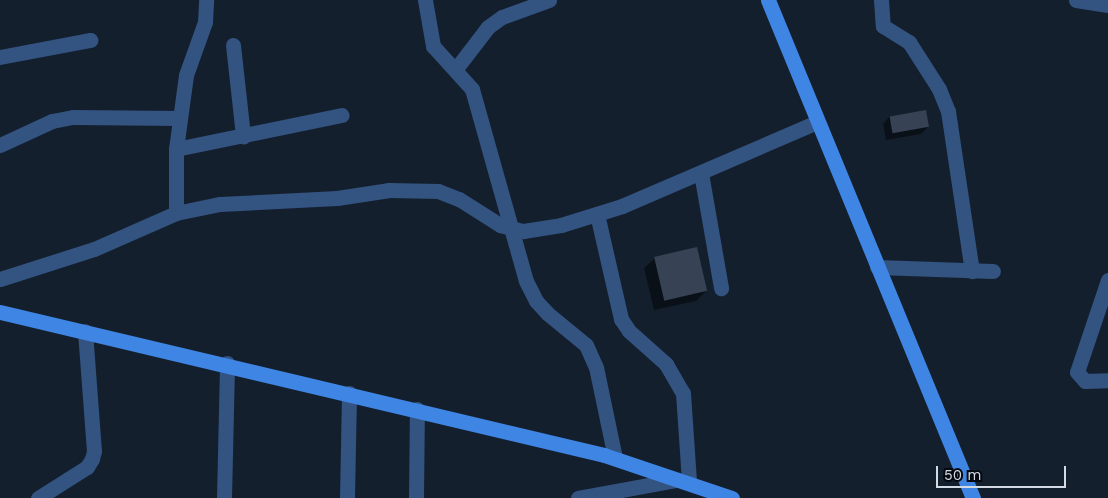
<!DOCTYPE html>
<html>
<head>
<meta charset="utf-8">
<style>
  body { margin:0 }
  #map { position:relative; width:1108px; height:498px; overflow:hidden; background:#141f2e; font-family:"Work Sans",sans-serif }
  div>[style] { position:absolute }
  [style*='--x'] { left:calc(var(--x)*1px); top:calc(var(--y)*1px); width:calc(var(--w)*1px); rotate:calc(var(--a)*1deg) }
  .shadow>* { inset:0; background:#0007 }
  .building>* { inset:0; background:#374354; transform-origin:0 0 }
  .minor>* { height:15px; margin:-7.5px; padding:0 7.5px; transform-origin:7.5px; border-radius:7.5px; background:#335380 }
  .major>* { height:15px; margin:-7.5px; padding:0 7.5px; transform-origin:7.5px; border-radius:7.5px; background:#3f85e3 }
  span { translate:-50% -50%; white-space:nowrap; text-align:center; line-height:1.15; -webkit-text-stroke:4.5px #05090f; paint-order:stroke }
  .scale { position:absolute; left:936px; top:466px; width:130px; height:22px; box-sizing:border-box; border:2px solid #d3dae5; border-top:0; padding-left:6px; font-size:15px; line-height:18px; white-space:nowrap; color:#d3dae5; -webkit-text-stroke:4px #05090f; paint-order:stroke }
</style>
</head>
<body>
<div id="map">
  <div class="shadow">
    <i style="clip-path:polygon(925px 111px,928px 127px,921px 134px,886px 140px,883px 124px,889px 117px)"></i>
    <i style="clip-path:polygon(696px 249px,706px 291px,696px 301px,654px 310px,644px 268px,654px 259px)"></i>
  </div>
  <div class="building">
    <i style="left:926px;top:110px;width:17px;height:37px;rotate:80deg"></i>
    <i style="left:697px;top:247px;width:45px;height:44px;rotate:77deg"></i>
  </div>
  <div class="minor">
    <i style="--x:425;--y:0;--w:47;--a:80.1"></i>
    <i style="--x:433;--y:46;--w:58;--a:47.8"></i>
    <i style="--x:472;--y:89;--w:199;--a:74.3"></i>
    <i style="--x:526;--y:281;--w:22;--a:63"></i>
    <i style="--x:536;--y:301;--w:16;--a:47"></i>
    <i style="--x:547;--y:313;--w:50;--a:39.4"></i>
    <i style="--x:586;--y:345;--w:24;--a:66"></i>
    <i style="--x:596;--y:367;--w:93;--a:78.2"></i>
    <i style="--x:881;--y:0;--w:26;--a:86"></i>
    <i style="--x:883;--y:26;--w:31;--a:32"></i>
    <i style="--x:909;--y:42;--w:56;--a:57.4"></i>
    <i style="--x:939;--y:89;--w:24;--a:68"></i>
    <i style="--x:948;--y:111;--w:162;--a:81.5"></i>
    <i style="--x:1076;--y:0;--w:32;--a:9"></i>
    <i style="--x:233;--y:45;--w:92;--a:83.7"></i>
    <i style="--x:0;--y:57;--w:92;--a:-10.7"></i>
    <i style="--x:455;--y:70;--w:54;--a:-52.5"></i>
    <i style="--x:488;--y:27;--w:17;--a:-36"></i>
    <i style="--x:502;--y:17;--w:50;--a:-19.9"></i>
    <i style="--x:0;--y:145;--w:57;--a:-24.8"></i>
    <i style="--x:52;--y:121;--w:21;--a:-11"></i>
    <i style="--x:73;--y:117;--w:107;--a:0.5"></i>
    <i style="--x:176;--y:149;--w:169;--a:-11.6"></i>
    <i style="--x:701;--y:173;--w:117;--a:80.1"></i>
    <i style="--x:176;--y:213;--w:64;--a:-90"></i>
    <i style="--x:176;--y:149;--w:75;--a:-82.3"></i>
    <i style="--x:186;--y:75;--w:56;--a:-70.3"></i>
    <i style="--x:205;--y:22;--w:22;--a:-87"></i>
    <i style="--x:597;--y:214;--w:108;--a:77.1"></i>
    <i style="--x:621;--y:319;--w:14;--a:56"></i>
    <i style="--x:629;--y:331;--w:50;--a:41.7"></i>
    <i style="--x:666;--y:364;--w:34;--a:60"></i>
    <i style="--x:683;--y:393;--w:89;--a:86.1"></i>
    <i style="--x:877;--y:267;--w:116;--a:2"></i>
    <i style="--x:0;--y:279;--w:99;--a:-17.7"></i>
    <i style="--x:94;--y:249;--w:90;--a:-23.7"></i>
    <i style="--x:176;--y:213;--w:45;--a:-11.6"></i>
    <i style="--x:220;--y:204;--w:117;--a:-2.9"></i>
    <i style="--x:337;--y:198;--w:53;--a:-8.7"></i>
    <i style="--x:389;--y:190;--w:49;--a:1.2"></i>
    <i style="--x:438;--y:191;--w:22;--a:21"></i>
    <i style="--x:459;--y:199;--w:49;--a:32.4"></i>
    <i style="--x:500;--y:225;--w:24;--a:15"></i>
    <i style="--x:523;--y:231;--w:38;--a:-9"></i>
    <i style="--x:561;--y:225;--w:64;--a:-17.3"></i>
    <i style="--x:622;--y:206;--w:212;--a:-23.3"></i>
    <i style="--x:1108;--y:280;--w:97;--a:108.6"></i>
    <i style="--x:1077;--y:372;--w:12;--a:48"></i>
    <i style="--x:1085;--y:381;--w:23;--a:-2"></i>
    <i style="--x:38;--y:498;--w:58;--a:-32.3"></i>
    <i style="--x:87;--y:467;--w:9;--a:-58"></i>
    <i style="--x:92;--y:459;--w:8;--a:-76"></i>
    <i style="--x:94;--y:451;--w:120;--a:-94.3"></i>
    <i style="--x:224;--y:498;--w:135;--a:-88.7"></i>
    <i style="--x:347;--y:498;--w:105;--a:-88.9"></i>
    <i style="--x:416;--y:498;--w:89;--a:-89.4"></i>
    <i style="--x:578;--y:498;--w:100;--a:-10.4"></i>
  </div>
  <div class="major">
    <i style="--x:768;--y:0;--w:539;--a:67.63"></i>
    <i style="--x:0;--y:312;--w:621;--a:13.32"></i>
    <i style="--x:604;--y:455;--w:135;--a:18.6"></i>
  </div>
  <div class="scale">50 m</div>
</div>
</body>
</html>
